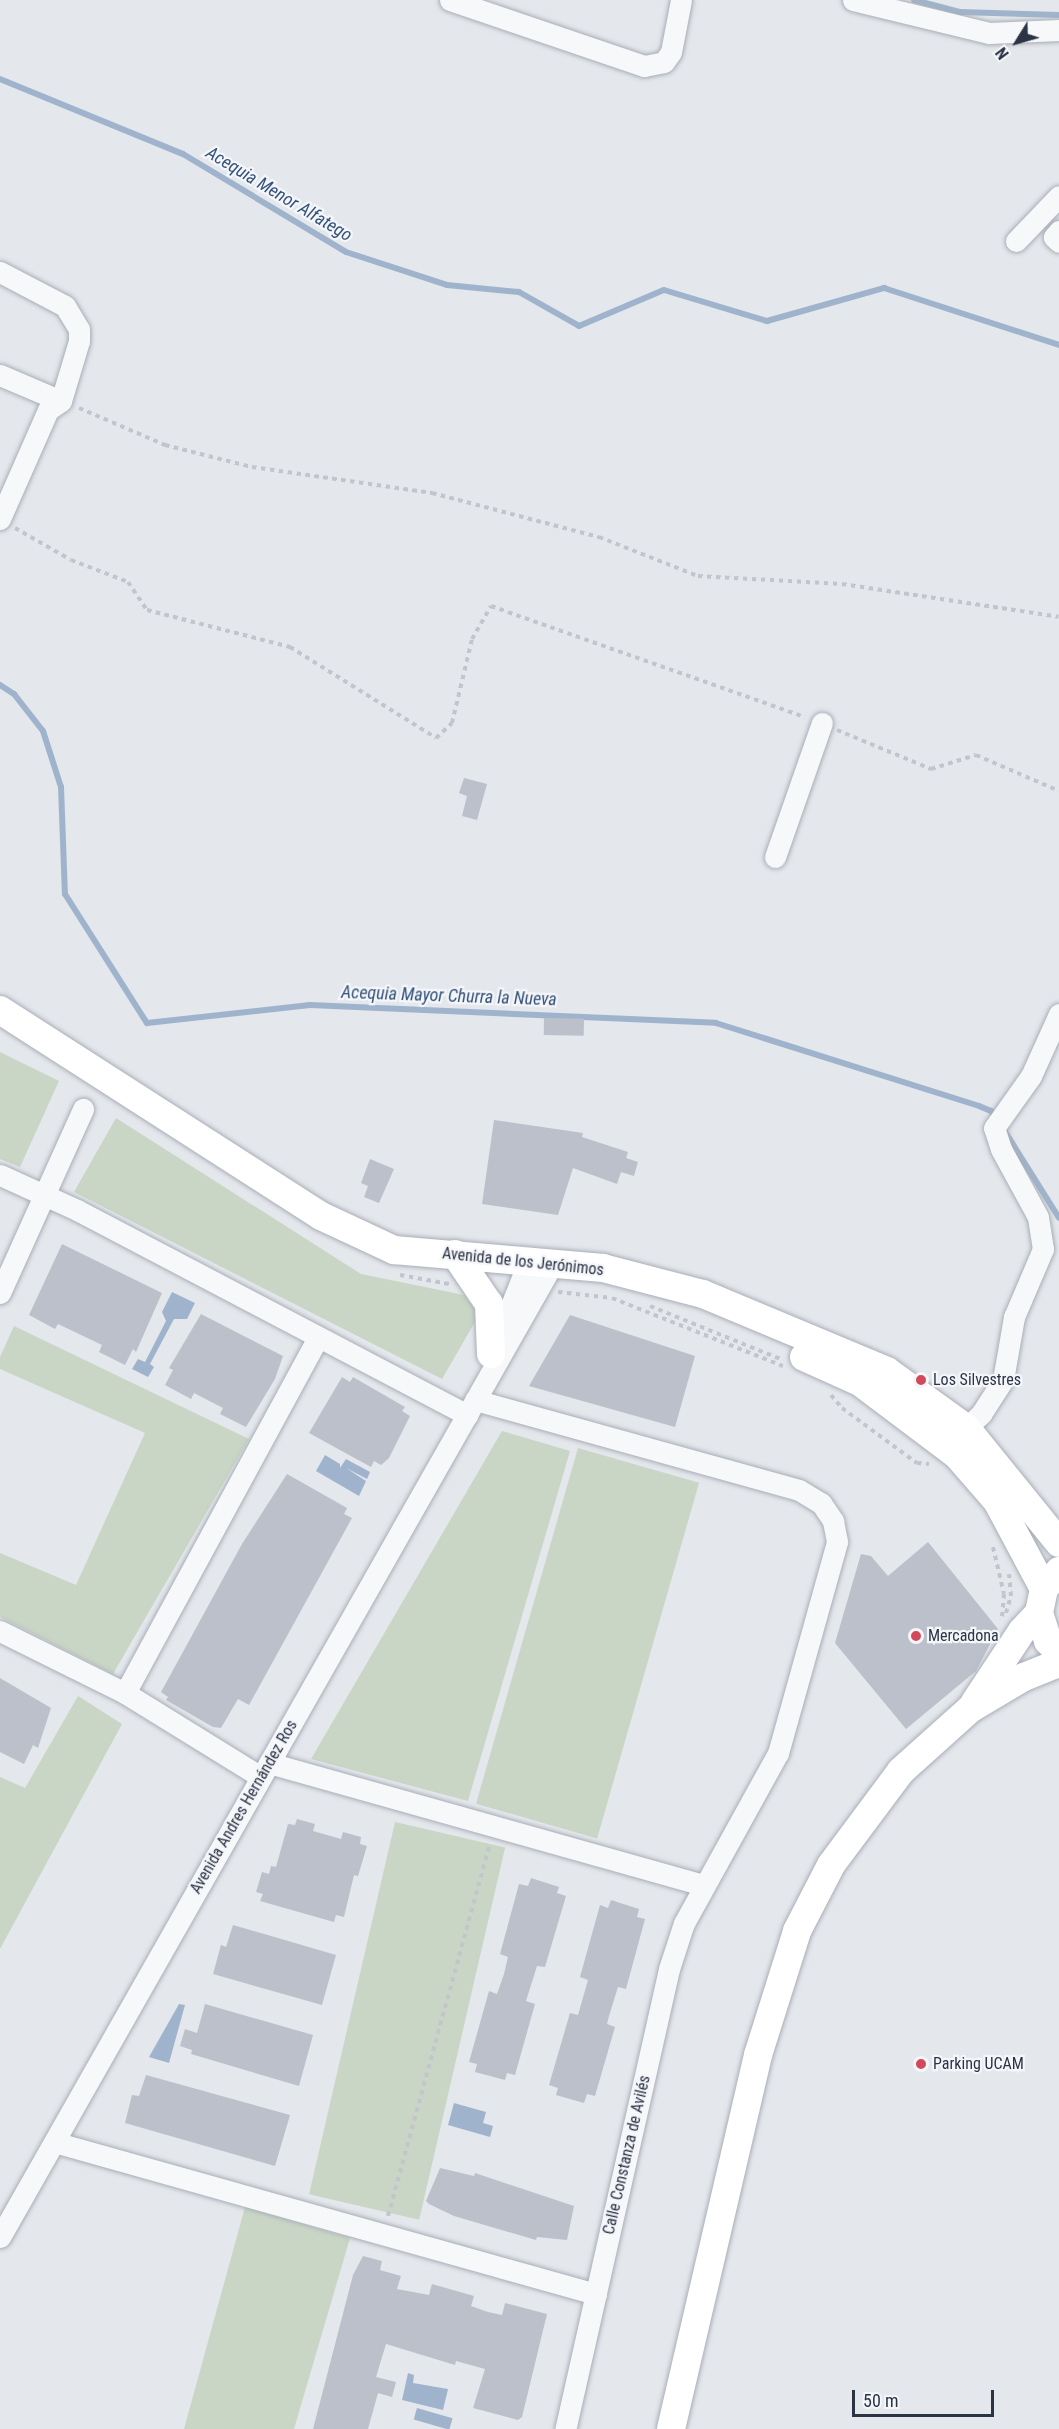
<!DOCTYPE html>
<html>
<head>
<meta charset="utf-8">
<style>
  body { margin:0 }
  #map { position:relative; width:1059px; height:2429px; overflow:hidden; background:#e4e7ec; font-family:"Roboto Condensed",sans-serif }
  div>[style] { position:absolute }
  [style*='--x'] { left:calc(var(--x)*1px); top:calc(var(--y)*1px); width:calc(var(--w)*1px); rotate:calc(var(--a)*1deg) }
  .green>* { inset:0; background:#c9d6c5; transform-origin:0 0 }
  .water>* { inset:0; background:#9fb4cc; transform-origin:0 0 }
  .stream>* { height:6px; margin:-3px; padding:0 3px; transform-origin:3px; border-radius:3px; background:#9fb4cc }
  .building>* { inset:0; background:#bbc0ca; transform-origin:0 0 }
  .path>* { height:4px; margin-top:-2px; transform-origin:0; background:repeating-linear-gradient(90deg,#c2c5cb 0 4.5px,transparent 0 9px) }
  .roads { filter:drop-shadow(0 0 2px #a9aeb7) drop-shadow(0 0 2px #a9aeb7) }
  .minor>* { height:21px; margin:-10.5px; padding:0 10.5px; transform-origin:10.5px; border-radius:10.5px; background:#f7f8fa }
  .secondary>* { height:28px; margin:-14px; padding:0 14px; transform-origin:14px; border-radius:14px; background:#fff }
  .dots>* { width:16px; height:16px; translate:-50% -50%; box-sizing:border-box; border:3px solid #f4f6f9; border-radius:50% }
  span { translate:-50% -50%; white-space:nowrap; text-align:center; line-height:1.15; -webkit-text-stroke:4.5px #f4f6f9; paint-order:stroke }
  .street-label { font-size:16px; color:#2b3445 }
  .poi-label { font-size:16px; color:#2b3445 }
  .left { translate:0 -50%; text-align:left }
  .water-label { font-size:18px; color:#34527a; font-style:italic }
  .north { position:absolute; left:987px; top:12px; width:60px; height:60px; -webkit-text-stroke:4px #f4f6f9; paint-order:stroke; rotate:233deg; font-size:16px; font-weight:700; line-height:24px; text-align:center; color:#2b3445 }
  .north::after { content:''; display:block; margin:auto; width:21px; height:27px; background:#2b3445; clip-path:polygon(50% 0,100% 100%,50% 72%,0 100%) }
  .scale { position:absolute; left:852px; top:2390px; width:142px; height:27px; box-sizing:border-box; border:3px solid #2b3445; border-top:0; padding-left:8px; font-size:18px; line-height:21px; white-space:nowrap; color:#2b3445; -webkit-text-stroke:4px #f4f6f9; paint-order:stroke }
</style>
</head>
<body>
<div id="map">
  <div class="green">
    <i style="clip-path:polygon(0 1052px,59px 1081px,20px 1167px,0 1159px)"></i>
    <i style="clip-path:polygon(116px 1118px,361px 1274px,464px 1295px,479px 1315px,442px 1379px,74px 1192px)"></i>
    <i style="clip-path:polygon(14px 1326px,249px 1439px,113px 1674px,0 1617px,0 1553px,76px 1585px,145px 1433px,0 1369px,0 1357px)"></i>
    <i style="clip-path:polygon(502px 1431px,570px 1451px,468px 1801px,311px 1759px)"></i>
    <i style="left:578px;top:1448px;width:126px;height:370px;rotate:16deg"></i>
    <i style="clip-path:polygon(78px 1696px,122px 1724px,0 1949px,0 1777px,25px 1788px)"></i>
    <i style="left:395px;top:1822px;width:113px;height:382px;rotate:13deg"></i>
    <i style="clip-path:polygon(245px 2207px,350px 2238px,294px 2429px,184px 2429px)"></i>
  </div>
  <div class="water">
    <i style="clip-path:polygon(172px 1292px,195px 1303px,187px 1319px,174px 1319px,150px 1364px,154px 1367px,148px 1377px,132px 1369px,138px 1359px,145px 1362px,166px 1321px,162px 1312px)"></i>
    <i style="clip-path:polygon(325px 1455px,340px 1464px,340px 1468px,346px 1459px,370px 1472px,367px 1479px,346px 1468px,366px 1481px,359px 1496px,316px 1471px)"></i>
    <i style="clip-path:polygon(179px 2004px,185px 2005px,169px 2063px,149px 2057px)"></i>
    <i style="clip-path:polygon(454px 2103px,486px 2112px,483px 2123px,493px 2126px,490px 2137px,448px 2125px)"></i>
    <i style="clip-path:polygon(408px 2373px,414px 2375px,413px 2383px,448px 2389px,443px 2410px,402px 2400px)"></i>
    <i style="left:417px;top:2408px;width:37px;height:12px;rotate:16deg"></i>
  </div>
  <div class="stream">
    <i style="--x:914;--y:0;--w:48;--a:14.6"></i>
    <i style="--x:960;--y:12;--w:99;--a:1.7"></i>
    <i style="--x:0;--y:79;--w:198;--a:22.3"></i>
    <i style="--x:183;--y:154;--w:190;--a:31"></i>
    <i style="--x:346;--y:252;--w:106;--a:18.1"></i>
    <i style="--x:447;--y:285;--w:72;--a:5.6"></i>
    <i style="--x:519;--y:292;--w:69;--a:29.5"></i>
    <i style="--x:579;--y:326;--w:92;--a:-23"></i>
    <i style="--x:664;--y:290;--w:108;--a:16.8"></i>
    <i style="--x:767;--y:321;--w:122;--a:-15.8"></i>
    <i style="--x:884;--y:288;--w:184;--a:18"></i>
    <i style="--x:0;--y:685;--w:17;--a:33"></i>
    <i style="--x:14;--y:694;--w:47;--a:51.9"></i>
    <i style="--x:43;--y:731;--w:59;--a:72.2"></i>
    <i style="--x:61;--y:787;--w:107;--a:87.9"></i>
    <i style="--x:65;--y:894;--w:153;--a:57.6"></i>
    <i style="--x:147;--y:1023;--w:164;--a:-6.3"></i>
    <i style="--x:310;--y:1005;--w:406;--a:2.5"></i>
    <i style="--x:716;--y:1023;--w:276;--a:17.5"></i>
    <i style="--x:979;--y:1106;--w:13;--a:23"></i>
    <i style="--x:991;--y:1111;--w:10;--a:53"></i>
    <i style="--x:1002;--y:1127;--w:107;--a:57.9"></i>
  </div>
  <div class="building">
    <i style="clip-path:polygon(464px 778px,487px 784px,477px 820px,462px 816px,467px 796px,459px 793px)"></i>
    <i style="left:544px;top:1018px;width:40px;height:17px;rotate:1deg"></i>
    <i style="clip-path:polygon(494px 1120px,583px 1133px,582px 1137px,628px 1152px,626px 1158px,638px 1162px,634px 1176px,621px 1172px,617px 1184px,573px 1168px,558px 1215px,482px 1204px)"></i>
    <i style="clip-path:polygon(370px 1159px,394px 1169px,379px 1203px,364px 1197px,368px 1186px,361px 1183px)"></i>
    <i style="clip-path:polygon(62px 1244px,162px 1293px,136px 1352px,133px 1349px,125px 1365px,99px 1352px,102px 1345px,58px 1324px,55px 1329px,29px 1315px)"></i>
    <i style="clip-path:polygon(201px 1314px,283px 1356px,275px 1379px,246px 1427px,220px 1414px,223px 1408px,194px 1393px,191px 1399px,165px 1385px,173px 1370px,169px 1368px)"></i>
    <i style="clip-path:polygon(570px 1315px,695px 1356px,675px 1427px,529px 1386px)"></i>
    <i style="clip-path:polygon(342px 1377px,350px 1382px,353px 1377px,405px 1407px,402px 1411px,410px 1416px,389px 1458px,381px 1465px,374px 1461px,371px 1467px,309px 1433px)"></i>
    <i style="clip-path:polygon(287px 1474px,347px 1508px,344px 1514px,352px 1518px,249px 1705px,238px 1699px,221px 1728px,213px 1727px,166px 1700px,168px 1697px,161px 1692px,242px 1544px)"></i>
    <i style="clip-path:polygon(928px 1542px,998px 1629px,976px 1671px,906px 1729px,835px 1643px,861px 1554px,871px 1556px,888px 1576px)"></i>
    <i style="clip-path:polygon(0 1678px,51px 1708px,38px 1748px,33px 1745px,24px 1764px,0 1752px)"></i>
    <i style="clip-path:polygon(297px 1819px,315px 1824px,313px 1831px,341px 1839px,343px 1832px,361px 1837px,360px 1844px,367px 1846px,358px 1876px,354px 1875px,344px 1917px,336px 1915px,334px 1922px,260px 1901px,263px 1894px,256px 1892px,262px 1872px,269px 1874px,271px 1866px,276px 1867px,288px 1824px,295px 1825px)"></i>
    <i style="clip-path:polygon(531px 1878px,559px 1887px,557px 1893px,566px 1896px,545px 1967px,537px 1966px,526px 2001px,535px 2004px,515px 2075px,507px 2073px,505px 2080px,475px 2072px,477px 2064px,469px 2062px,489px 1991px,497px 1994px,504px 1974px,508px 1957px,500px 1954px,519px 1884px,528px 1886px)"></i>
    <i style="clip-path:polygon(611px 1900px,639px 1909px,637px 1917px,645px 1919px,626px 1989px,618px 1987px,609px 2016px,607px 2024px,615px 2027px,595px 2096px,587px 2094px,584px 2103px,556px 2095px,558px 2088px,549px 2085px,570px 2013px,578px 2015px,588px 1980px,580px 1977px,600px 1905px,608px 1908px)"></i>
    <i style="clip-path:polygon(233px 1925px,336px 1955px,322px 2005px,213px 1974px,221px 1945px,226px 1947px)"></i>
    <i style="clip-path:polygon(205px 2004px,313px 2035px,299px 2086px,191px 2054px,192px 2050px,180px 2046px,185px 2029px,197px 2033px)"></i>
    <i style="clip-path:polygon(146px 2075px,290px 2115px,275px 2166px,125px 2123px,132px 2095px,139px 2096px)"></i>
    <i style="clip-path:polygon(440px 2168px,474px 2176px,475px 2173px,574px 2206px,567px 2240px,537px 2237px,536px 2240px,454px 2216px,429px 2204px,426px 2201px)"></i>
    <i style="clip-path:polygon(363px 2256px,382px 2261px,380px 2270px,401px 2276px,397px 2289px,429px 2295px,432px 2284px,474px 2296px,471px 2306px,488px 2312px,502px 2315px,505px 2303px,547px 2314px,522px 2417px,518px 2420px,473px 2408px,485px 2369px,456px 2361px,455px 2365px,386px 2344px,376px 2377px,396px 2382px,392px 2397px,378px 2393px,368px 2429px,313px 2429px,353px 2275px)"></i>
  </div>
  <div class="path">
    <i style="--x:79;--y:408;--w:94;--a:23.3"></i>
    <i style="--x:165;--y:445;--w:90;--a:14.2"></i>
    <i style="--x:252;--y:467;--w:182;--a:8.2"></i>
    <i style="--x:432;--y:493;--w:173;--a:14.8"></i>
    <i style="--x:599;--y:537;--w:106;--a:21.5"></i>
    <i style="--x:698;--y:576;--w:144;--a:3.2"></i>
    <i style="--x:842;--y:584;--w:219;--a:8.6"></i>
    <i style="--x:15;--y:528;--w:64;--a:29.7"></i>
    <i style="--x:71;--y:560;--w:61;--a:21.1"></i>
    <i style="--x:128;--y:582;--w:34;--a:56"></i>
    <i style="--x:147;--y:610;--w:148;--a:14.5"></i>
    <i style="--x:290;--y:647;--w:172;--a:31.9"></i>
    <i style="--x:436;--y:738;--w:22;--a:-43"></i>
    <i style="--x:452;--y:723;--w:86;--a:-76.6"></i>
    <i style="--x:472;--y:639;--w:38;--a:-60"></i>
    <i style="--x:491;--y:606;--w:333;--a:19.5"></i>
    <i style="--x:837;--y:730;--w:102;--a:22.5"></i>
    <i style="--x:931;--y:769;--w:47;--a:-17.3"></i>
    <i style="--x:976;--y:755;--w:90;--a:23.4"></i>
    <i style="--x:400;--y:1275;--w:50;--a:10.4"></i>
    <i style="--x:558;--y:1292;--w:54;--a:6.3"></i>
    <i style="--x:612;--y:1298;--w:184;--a:21.7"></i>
    <i style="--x:650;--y:1306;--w:144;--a:22.1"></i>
    <i style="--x:831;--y:1395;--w:17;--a:50"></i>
    <i style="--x:842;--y:1408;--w:93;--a:36.3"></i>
    <i style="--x:917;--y:1463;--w:12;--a:5"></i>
    <i style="--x:993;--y:1547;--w:48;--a:76.8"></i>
    <i style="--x:1004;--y:1594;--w:25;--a:95"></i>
    <i style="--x:1006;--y:1613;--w:18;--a:-74"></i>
    <i style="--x:1011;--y:1596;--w:22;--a:-95"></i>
    <i style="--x:388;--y:2216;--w:386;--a:-74.7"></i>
  </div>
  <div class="roads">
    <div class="minor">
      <i style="--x:450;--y:0;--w:205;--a:18.8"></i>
      <i style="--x:644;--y:66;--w:20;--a:-11"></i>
      <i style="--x:664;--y:62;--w:12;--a:-55"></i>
      <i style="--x:671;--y:52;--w:53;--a:-79.1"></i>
      <i style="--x:853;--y:0;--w:140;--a:13.6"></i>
      <i style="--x:989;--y:33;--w:70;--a:-2.5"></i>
      <i style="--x:1059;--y:231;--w:8;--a:130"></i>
      <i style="--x:1054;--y:237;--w:7;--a:45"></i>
      <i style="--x:1016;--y:241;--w:62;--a:-46.3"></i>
      <i style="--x:0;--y:272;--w:73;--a:27.6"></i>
      <i style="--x:65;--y:306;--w:27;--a:59"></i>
      <i style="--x:79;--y:329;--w:12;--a:90"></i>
      <i style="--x:79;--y:341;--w:63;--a:106.7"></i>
      <i style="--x:61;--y:401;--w:16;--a:145"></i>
      <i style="--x:48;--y:410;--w:119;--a:113.8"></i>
      <i style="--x:0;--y:375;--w:66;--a:23.1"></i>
      <i style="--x:775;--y:857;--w:142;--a:-70.7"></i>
      <i style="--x:0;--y:1175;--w:85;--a:24.4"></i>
      <i style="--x:77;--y:1210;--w:441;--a:27.7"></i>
      <i style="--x:0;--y:1293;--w:202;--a:-65.7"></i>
      <i style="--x:500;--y:1333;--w:79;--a:-68.3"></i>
      <i style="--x:475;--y:1400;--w:336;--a:15.5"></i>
      <i style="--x:799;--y:1490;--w:26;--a:31"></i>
      <i style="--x:821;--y:1503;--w:22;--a:56"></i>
      <i style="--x:833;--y:1521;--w:21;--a:79"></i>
      <i style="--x:837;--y:1542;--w:219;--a:105.6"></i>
      <i style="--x:778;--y:1753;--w:194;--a:118.9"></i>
      <i style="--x:684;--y:1923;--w:48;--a:108.1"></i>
      <i style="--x:669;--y:1969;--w:472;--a:102.7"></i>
      <i style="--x:962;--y:1440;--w:13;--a:-72"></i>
      <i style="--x:966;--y:1428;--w:21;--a:-43"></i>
      <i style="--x:981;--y:1414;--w:40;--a:-57.1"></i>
      <i style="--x:1003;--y:1380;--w:64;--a:-80.1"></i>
      <i style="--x:1014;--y:1317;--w:74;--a:-66.9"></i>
      <i style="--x:1043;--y:1249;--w:32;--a:-99"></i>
      <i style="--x:1038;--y:1217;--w:77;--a:-118.6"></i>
      <i style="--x:1001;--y:1149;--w:22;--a:-108"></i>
      <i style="--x:994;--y:1128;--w:64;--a:-54.6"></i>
      <i style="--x:1031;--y:1076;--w:68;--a:-65.7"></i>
      <i style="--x:0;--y:1631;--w:140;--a:26.4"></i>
      <i style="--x:125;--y:1693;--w:160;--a:31.7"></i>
      <i style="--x:125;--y:1693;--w:405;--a:-61.5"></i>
      <i style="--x:269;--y:1763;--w:452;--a:15.7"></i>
      <i style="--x:54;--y:2142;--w:563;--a:15.67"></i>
      <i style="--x:0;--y:2237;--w:1120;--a:-60.41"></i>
    </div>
    <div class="secondary">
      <i style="--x:0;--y:1010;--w:381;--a:32.7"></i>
      <i style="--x:321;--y:1216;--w:81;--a:25"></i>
      <i style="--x:394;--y:1250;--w:210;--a:4.9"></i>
      <i style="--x:603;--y:1268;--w:103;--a:14.6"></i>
      <i style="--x:703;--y:1294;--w:199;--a:22.7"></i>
      <i style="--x:887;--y:1371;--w:97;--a:35.8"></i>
      <i style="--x:966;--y:1428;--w:148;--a:51"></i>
      <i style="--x:455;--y:1254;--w:60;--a:55.8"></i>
      <i style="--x:489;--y:1304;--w:50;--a:87.7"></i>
      <i style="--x:804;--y:1357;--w:61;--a:24.1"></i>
      <i style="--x:860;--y:1382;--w:121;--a:37"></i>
      <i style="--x:957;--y:1455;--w:61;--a:49"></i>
      <i style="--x:997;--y:1501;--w:100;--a:61.9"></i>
      <i style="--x:1059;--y:1571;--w:23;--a:130"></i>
      <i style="--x:1044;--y:1589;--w:25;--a:102"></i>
      <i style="--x:1039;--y:1613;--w:29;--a:72"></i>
      <i style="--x:1048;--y:1641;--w:16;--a:45"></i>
      <i style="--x:975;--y:1702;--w:85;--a:-56.5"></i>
      <i style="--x:1022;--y:1631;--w:25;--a:-47"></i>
      <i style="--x:671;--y:2429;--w:384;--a:-76.9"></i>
      <i style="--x:758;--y:2055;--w:130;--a:-72.5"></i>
      <i style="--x:797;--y:1931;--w:74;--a:-62.7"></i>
      <i style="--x:831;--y:1865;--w:117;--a:-53.3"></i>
      <i style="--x:901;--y:1771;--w:93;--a:-41.9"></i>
      <i style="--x:970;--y:1709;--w:63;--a:-30.7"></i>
      <i style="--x:1024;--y:1677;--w:38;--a:-22"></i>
    </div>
  </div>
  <div class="dots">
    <i style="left:921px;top:1380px;background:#d1495b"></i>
    <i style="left:916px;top:1636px;background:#d1495b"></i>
    <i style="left:921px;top:2064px;background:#d1495b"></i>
  </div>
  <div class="street-label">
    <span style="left:523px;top:1262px;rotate:6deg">Avenida de los Jerónimos</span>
    <span style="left:244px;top:1807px;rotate:-60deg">Avenida Andres Hernández Ros</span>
    <span style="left:627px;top:2155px;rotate:-77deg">Calle Constanza de Avilés</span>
  </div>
  <div class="poi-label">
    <span class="left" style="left:933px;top:1380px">Los Silvestres</span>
    <span class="left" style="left:928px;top:1636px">Mercadona</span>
    <span class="left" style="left:933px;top:2064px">Parking UCAM</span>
  </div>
  <div class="water-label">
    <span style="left:279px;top:194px;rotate:31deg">Acequia Menor Alfatego</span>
    <span style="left:449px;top:996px;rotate:2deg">Acequia Mayor Churra la Nueva</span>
  </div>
  <div class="north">N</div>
  <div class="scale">50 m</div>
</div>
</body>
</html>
